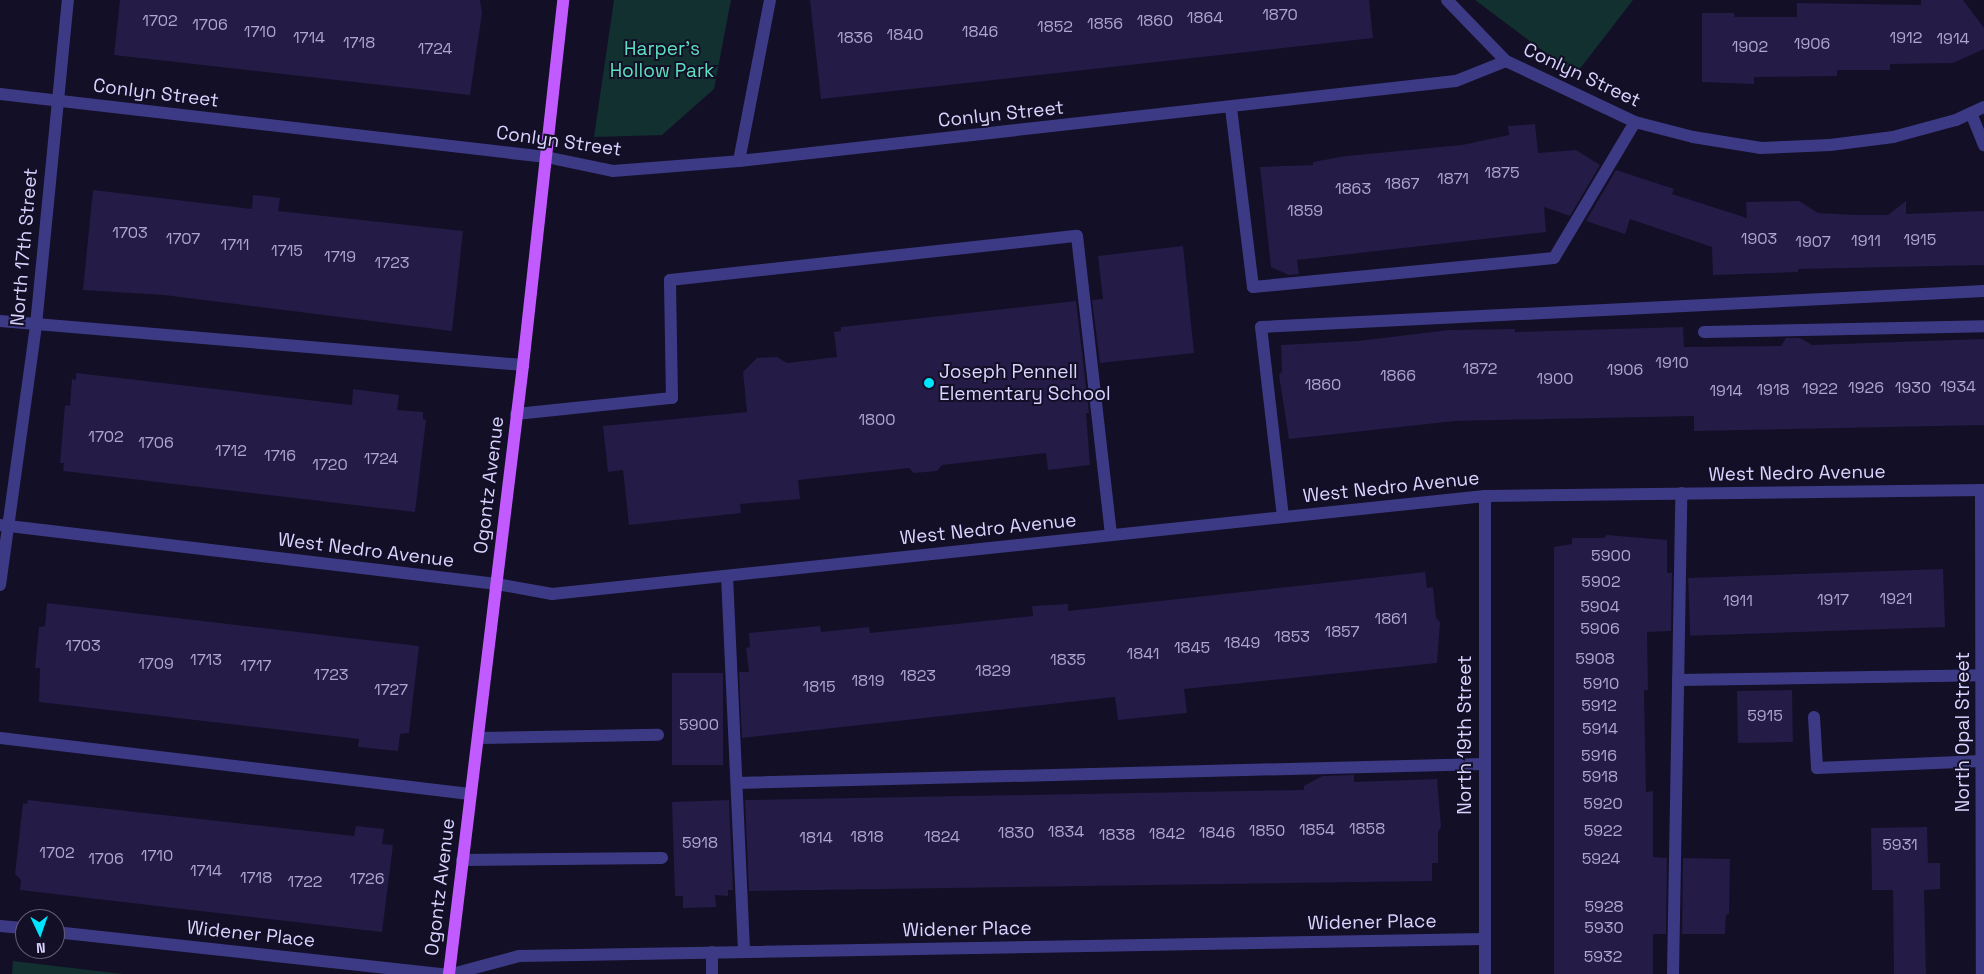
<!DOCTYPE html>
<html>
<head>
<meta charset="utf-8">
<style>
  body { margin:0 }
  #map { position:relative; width:1984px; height:974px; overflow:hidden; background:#130f26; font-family:"Space Grotesk",sans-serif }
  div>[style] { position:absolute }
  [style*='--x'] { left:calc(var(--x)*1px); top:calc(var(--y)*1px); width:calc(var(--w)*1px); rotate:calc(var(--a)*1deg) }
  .green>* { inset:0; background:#12302f }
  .building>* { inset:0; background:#241b47; transform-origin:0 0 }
  .minor>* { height:12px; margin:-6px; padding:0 6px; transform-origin:6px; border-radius:6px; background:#3d3a85 }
  .major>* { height:12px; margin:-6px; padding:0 6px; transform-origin:6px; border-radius:6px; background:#c25bff }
  .dots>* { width:14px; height:14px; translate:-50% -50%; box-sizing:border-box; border:2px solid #130f26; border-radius:50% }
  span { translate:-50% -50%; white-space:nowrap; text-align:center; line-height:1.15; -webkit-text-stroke:4px #130f26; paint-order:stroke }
  .number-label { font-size:16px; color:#aca6d1 }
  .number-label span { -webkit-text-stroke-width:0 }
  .park-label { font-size:19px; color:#5fe0c0 }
  .street-label { font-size:19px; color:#d9d4ff }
  .poi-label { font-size:19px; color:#d9d4ff }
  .left { translate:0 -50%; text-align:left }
  .north { position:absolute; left:15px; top:909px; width:50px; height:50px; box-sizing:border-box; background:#130f26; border:1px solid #625e7d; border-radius:50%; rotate:177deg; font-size:14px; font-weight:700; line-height:20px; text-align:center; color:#d9d4ff }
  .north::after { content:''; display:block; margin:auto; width:18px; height:22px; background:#00e5ff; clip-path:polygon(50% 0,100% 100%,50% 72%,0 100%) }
</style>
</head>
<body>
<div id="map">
  <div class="green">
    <i style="clip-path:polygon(614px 0,731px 0,714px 89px,662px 135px,594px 137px)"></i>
    <i style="clip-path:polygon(1475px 0,1633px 0,1575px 75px)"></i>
    <i style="clip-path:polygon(13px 961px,123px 974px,12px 974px)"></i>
  </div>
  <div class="building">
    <i style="clip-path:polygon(120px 0,480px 0,482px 13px,470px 95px,114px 55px)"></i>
    <i style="clip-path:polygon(810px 0,1369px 0,1373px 38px,821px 99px)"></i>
    <i style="clip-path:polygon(1921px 0,1963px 0,1984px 28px,1984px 49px,1953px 63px,1890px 64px,1890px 70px,1837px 70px,1837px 76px,1754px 77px,1754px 84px,1702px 82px,1702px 13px,1734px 13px,1735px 17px,1797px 17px,1797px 3px,1921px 5px)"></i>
    <i style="clip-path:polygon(1535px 124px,1538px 153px,1576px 150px,1600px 165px,1570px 216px,1544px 207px,1546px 232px,1297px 260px,1299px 274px,1289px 275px,1271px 267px,1260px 167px,1313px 165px,1313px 162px,1346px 156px,1462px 145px,1509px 135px,1508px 126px)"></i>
    <i style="clip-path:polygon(1616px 170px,1674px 189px,1672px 194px,1747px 218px,1746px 202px,1799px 201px,1818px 213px,1853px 215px,1888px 215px,1906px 201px,1906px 214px,1984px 211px,1984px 265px,1798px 269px,1798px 272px,1713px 275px,1712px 247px,1630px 219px,1625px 234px,1586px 221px)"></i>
    <i style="clip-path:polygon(93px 190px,252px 209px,253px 195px,280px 198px,278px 211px,463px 231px,452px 331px,164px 295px,83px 290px)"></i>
    <i style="clip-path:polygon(1183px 246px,1194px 353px,1100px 363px,1092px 300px,1103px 299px,1098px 256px)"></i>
    <i style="clip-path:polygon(1076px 301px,1089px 413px,1086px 413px,1090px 465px,1048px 470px,1046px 453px,942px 465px,937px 471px,914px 473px,909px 468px,798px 480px,800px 499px,740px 504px,741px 513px,629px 525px,623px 470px,608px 472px,603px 426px,747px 412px,743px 372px,757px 358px,777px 357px,787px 363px,837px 357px,834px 332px,841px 331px,841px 327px)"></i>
    <i style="clip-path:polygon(1683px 327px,1684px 347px,1781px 346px,1786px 338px,1800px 338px,1812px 345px,1984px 339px,1984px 425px,1694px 431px,1694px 416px,1493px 420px,1455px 421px,1289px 439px,1279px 375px,1282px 371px,1281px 345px,1358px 341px,1449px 330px,1515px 329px,1515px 332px)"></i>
    <i style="clip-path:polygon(76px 373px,352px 405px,353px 389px,399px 395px,397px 410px,423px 412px,423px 419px,426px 420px,415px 512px,63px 471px,64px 463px,60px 463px,65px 405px,70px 406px,72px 379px,76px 380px)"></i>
    <i style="clip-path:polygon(1607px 535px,1667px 540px,1667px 573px,1672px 573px,1671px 631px,1647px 632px,1648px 690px,1644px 690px,1646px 792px,1653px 791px,1653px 857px,1667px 858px,1666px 934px,1653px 934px,1653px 974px,1554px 974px,1554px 547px,1572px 544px,1572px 538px,1604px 538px)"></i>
    <i style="left:1943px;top:569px;width:58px;height:255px;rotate:88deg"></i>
    <i style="clip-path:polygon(1425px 572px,1427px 588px,1433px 587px,1436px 618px,1440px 622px,1437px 663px,1184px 689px,1187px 713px,1118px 720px,1115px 697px,742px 738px,739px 672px,749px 672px,746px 648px,750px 647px,749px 633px,820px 626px,821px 632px,869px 627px,870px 633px,1033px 616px,1032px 606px,1068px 604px,1068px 611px)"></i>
    <i style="clip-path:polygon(47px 603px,419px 646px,409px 733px,400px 734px,398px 751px,358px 747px,359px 739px,39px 702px,40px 668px,35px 668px,39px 627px,45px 626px)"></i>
    <i style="left:672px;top:673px;width:51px;height:92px"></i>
    <i style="left:1792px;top:690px;width:52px;height:55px;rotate:89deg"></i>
    <i style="clip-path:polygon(1354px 775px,1354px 782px,1437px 779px,1441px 827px,1438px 832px,1438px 863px,1432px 863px,1432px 881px,749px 891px,745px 800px,1304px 790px,1304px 786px,1322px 776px)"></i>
    <i style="clip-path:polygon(28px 800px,354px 836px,356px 826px,384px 829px,382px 844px,393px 845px,382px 932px,20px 890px,21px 880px,15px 874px,23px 803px,27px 804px)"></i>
    <i style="clip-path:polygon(729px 800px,733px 890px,728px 890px,728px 896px,715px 895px,716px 907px,683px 908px,683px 896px,675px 896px,672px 802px)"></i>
    <i style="clip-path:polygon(1927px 827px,1928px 863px,1940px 863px,1940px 889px,1924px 890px,1926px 974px,1894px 974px,1893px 890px,1872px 890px,1871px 828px)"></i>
    <i style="clip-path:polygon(1683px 858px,1730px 859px,1729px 914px,1726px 915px,1725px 934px,1682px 934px)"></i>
  </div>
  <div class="minor">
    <i style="--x:1447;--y:0;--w:85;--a:46"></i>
    <i style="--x:0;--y:94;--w:550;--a:6.58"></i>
    <i style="--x:546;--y:157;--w:68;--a:11.8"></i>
    <i style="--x:613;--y:171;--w:126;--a:-4.5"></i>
    <i style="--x:739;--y:161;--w:721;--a:-6.37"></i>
    <i style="--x:1456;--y:81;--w:54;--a:-21.8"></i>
    <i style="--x:1506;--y:61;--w:143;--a:25.3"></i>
    <i style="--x:1635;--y:122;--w:60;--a:14.5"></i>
    <i style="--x:1693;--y:137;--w:69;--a:9.2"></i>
    <i style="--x:1761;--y:148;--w:69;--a:-2.5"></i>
    <i style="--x:1830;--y:145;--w:64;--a:-7.2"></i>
    <i style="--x:1893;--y:137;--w:65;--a:-15.1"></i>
    <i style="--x:1956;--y:120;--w:31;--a:-25"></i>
    <i style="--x:1231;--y:108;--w:180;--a:83"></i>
    <i style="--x:1253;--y:287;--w:302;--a:-5.5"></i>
    <i style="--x:1554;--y:258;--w:158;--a:-59.2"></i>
    <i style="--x:1971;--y:113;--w:35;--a:68"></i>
    <i style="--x:739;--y:161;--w:164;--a:-79.1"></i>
    <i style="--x:0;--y:321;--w:525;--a:4.81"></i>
    <i style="--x:1704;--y:332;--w:280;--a:-1.2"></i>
    <i style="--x:516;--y:414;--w:157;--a:-5.9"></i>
    <i style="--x:672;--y:398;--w:118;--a:-91"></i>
    <i style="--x:670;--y:280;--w:409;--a:-6.2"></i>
    <i style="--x:1077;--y:236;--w:301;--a:83.5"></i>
    <i style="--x:1981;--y:490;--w:484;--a:89.9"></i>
    <i style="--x:1283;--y:517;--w:191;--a:-96.6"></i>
    <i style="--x:1261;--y:327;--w:724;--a:-2.85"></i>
    <i style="--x:0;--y:525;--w:500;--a:6.77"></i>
    <i style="--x:497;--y:584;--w:56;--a:10.3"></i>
    <i style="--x:552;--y:594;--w:938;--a:-6"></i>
    <i style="--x:1485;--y:496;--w:499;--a:-0.7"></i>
    <i style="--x:727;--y:576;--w:376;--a:87.4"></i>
    <i style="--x:0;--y:585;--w:262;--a:-82.1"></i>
    <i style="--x:36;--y:325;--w:327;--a:-84.4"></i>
    <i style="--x:1678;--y:680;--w:304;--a:-0.9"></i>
    <i style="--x:1814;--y:717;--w:51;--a:86.6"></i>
    <i style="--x:1817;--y:768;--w:165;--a:-2.4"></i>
    <i style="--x:0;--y:738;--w:473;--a:6.8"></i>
    <i style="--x:478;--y:738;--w:180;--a:-1"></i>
    <i style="--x:737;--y:783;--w:747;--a:-1.46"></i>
    <i style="--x:462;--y:860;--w:200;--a:-0.6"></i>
    <i style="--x:0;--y:926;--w:25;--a:5"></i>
    <i style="--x:55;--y:932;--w:390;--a:6.2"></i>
    <i style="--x:712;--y:952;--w:22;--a:90"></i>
    <i style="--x:452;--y:974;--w:69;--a:-15"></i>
    <i style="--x:519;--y:956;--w:965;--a:-1.01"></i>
    <i style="--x:1485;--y:974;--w:478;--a:-90"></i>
    <i style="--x:1673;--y:974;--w:481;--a:-89"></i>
  </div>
  <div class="major">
    <i style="--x:449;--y:974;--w:613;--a:-83.07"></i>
    <i style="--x:523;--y:365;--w:367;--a:-83.7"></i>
  </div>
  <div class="dots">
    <i style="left:929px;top:383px;background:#00e5ff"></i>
  </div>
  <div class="number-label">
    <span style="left:1280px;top:15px">1870</span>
    <span style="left:1205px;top:18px">1864</span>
    <span style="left:160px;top:21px">1702</span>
    <span style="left:1155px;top:21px">1860</span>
    <span style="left:1105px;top:24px">1856</span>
    <span style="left:210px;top:25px">1706</span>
    <span style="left:1055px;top:27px">1852</span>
    <span style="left:260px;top:32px">1710</span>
    <span style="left:980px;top:32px">1846</span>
    <span style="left:905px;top:35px">1840</span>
    <span style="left:309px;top:38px">1714</span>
    <span style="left:855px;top:38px">1836</span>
    <span style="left:1906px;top:38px">1912</span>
    <span style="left:1953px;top:39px">1914</span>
    <span style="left:359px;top:43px">1718</span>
    <span style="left:1812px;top:44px">1906</span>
    <span style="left:1750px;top:47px">1902</span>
    <span style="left:435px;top:49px">1724</span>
    <span style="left:1502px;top:173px">1875</span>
    <span style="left:1453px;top:179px">1871</span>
    <span style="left:1402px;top:184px">1867</span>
    <span style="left:1353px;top:189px">1863</span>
    <span style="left:1305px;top:211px">1859</span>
    <span style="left:130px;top:233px">1703</span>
    <span style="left:183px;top:239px">1707</span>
    <span style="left:1759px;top:239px">1903</span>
    <span style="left:1920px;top:240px">1915</span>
    <span style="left:1866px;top:241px">1911</span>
    <span style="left:1813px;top:242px">1907</span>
    <span style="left:235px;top:245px">1711</span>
    <span style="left:287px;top:251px">1715</span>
    <span style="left:340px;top:257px">1719</span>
    <span style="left:392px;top:263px">1723</span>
    <span style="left:1672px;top:363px">1910</span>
    <span style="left:1480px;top:369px">1872</span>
    <span style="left:1625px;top:370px">1906</span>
    <span style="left:1398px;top:376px">1866</span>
    <span style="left:1555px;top:379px">1900</span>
    <span style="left:1323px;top:385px">1860</span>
    <span style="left:1958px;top:387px">1934</span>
    <span style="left:1866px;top:388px">1926</span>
    <span style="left:1913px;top:388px">1930</span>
    <span style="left:1820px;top:389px">1922</span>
    <span style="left:1773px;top:390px">1918</span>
    <span style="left:1726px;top:391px">1914</span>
    <span style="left:877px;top:420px">1800</span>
    <span style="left:106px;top:437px">1702</span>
    <span style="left:156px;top:443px">1706</span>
    <span style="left:231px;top:451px">1712</span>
    <span style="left:280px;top:456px">1716</span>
    <span style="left:381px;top:459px">1724</span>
    <span style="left:330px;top:465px">1720</span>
    <span style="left:1611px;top:556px">5900</span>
    <span style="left:1601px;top:582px">5902</span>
    <span style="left:1896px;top:599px">1921</span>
    <span style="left:1833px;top:600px">1917</span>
    <span style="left:1738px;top:601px">1911</span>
    <span style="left:1600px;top:607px">5904</span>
    <span style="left:1391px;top:619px">1861</span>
    <span style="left:1600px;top:629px">5906</span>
    <span style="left:1342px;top:632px">1857</span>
    <span style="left:1292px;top:637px">1853</span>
    <span style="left:1242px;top:643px">1849</span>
    <span style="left:83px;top:646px">1703</span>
    <span style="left:1192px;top:648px">1845</span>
    <span style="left:1143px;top:654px">1841</span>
    <span style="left:1595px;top:659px">5908</span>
    <span style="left:206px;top:660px">1713</span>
    <span style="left:1068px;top:660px">1835</span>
    <span style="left:156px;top:664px">1709</span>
    <span style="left:256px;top:666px">1717</span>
    <span style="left:993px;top:671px">1829</span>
    <span style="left:331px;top:675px">1723</span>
    <span style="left:918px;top:676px">1823</span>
    <span style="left:868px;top:681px">1819</span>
    <span style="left:1601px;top:684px">5910</span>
    <span style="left:819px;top:687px">1815</span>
    <span style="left:391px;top:690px">1727</span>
    <span style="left:1599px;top:706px">5912</span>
    <span style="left:1765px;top:716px">5915</span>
    <span style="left:699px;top:725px">5900</span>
    <span style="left:1600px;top:729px">5914</span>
    <span style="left:1599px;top:756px">5916</span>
    <span style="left:1600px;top:777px">5918</span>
    <span style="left:1603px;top:804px">5920</span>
    <span style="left:1367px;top:829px">1858</span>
    <span style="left:1317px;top:830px">1854</span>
    <span style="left:1267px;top:831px">1850</span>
    <span style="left:1603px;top:831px">5922</span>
    <span style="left:1066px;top:832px">1834</span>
    <span style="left:1016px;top:833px">1830</span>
    <span style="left:1217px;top:833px">1846</span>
    <span style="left:1167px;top:834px">1842</span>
    <span style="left:1117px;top:835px">1838</span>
    <span style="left:867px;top:837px">1818</span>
    <span style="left:942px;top:837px">1824</span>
    <span style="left:816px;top:838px">1814</span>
    <span style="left:700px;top:843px">5918</span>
    <span style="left:1900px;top:845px">5931</span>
    <span style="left:57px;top:853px">1702</span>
    <span style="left:157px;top:856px">1710</span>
    <span style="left:106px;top:859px">1706</span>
    <span style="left:1601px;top:859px">5924</span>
    <span style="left:206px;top:871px">1714</span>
    <span style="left:256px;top:878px">1718</span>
    <span style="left:367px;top:879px">1726</span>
    <span style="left:305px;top:882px">1722</span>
    <span style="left:1604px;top:907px">5928</span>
    <span style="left:1604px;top:928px">5930</span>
    <span style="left:1603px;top:957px">5932</span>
  </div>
  <div class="park-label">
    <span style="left:662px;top:60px">Harper's<br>Hollow Park</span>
  </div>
  <div class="street-label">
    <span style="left:1582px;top:75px;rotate:25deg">Conlyn Street</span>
    <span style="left:156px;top:93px;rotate:7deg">Conlyn Street</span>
    <span style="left:1001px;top:114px;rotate:-6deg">Conlyn Street</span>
    <span style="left:559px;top:141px;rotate:8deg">Conlyn Street</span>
    <span style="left:24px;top:247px;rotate:-85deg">North 17th Street</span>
    <span style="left:1797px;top:473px;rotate:-1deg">West Nedro Avenue</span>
    <span style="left:489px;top:485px;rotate:-83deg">Ogontz Avenue</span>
    <span style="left:1391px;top:487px;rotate:-6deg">West Nedro Avenue</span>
    <span style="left:988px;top:529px;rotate:-6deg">West Nedro Avenue</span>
    <span style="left:366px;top:550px;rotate:7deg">West Nedro Avenue</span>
    <span style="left:1963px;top:732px;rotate:-90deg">North Opal Street</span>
    <span style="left:1465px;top:735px;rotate:-90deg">North 19th Street</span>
    <span style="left:440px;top:887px;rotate:-83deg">Ogontz Avenue</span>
    <span style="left:1372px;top:922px;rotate:-1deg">Widener Place</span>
    <span style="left:967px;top:929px;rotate:-1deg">Widener Place</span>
    <span style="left:251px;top:934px;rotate:6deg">Widener Place</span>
  </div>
  <div class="poi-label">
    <span class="left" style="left:939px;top:383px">Joseph Pennell<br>Elementary School</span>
  </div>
  <div class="north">N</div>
</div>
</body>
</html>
